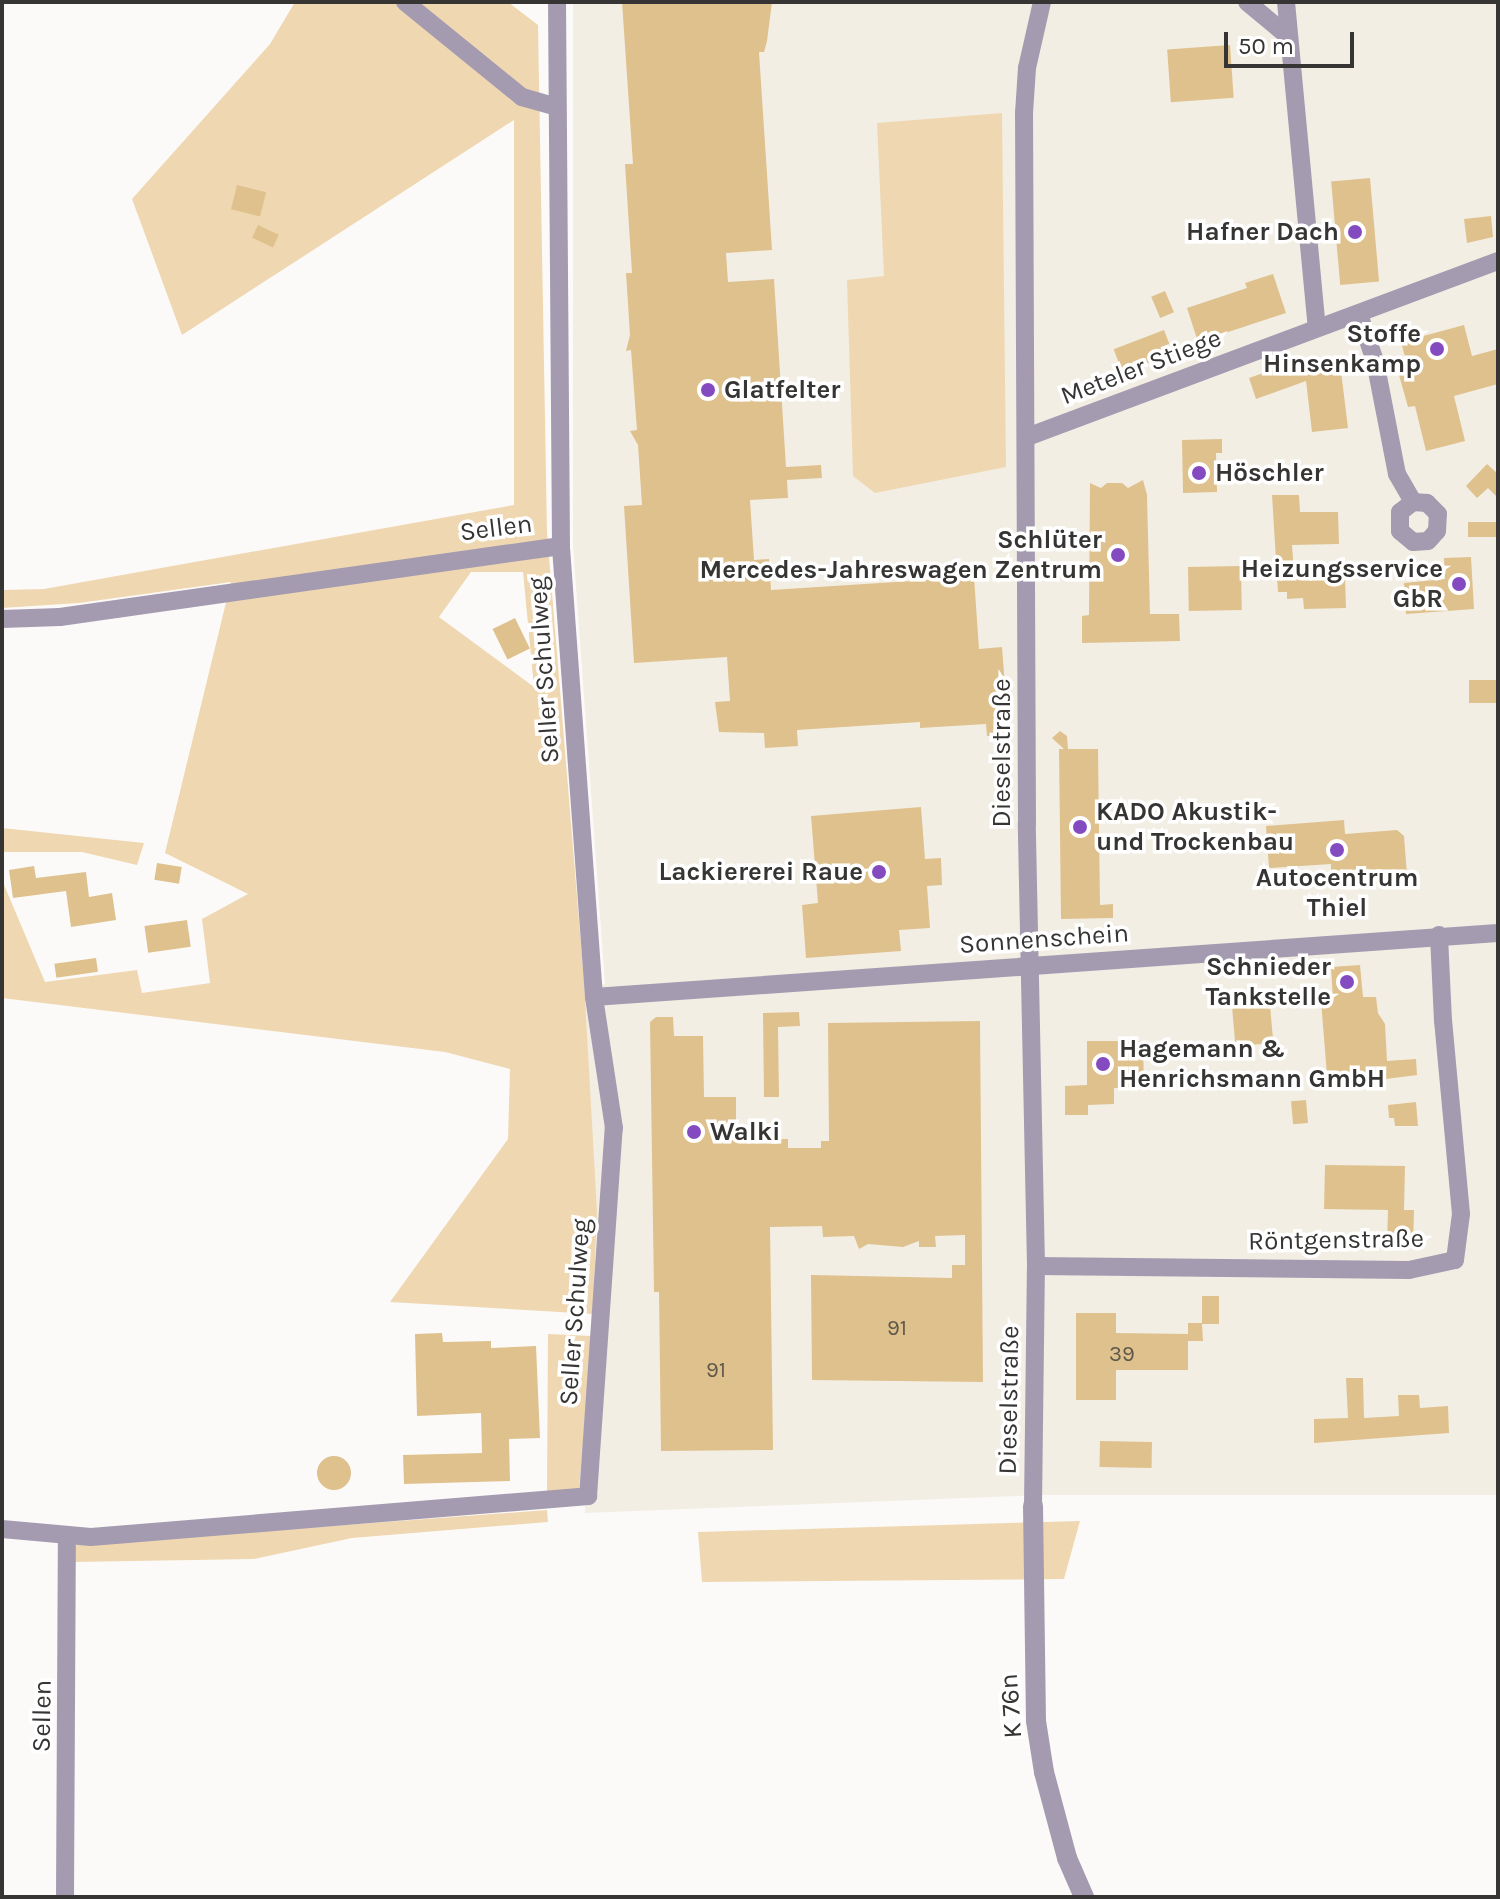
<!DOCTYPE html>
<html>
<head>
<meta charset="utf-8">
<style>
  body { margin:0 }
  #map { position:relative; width:1500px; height:1899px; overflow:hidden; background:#fcfaf8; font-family:Karla,sans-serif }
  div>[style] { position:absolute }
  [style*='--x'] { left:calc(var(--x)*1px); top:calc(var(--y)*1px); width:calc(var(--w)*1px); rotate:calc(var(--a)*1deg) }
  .built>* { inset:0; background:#f3eee4 }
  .green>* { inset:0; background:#efd8b1 }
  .building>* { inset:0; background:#dfc18d; transform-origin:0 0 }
  .round { border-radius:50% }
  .minor>* { height:18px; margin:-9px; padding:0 9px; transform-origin:9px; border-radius:9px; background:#a49bb1 }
  .tertiary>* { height:20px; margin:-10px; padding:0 10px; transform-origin:10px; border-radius:10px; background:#a49bb1 }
  .dots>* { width:22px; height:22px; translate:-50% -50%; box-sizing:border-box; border:4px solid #fff; border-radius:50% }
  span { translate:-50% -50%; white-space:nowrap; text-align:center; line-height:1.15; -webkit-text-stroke:7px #fff; paint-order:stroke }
  .number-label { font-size:22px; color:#60584a }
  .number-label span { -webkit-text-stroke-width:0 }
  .poi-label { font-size:26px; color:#363534; font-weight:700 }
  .right { translate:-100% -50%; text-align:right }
  .left { translate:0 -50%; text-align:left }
  .street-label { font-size:26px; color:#363534 }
  .frame { position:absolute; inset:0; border:4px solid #363534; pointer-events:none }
  .scale { position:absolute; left:1224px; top:32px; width:130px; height:36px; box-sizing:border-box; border:4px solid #363534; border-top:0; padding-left:10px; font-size:24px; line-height:28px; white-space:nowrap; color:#363534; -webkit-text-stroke:6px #fff; paint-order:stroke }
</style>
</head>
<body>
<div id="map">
  <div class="built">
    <i style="clip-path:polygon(573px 2px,1498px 2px,1498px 1495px,1043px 1495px,585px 1513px,597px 1211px,581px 987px,605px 984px,573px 546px)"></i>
  </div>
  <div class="green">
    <i style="clip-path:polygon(evenodd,295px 2px,508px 2px,538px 25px,547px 532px,584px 981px,597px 1211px,593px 1314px,390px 1302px,508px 1139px,510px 1069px,445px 1052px,2px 998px,2px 880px,45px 982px,137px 970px,142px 993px,210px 983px,202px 919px,248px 894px,165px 853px,231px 582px,79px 603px,2px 608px,2px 590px,44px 589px,514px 505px,514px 120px,182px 335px,132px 199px,270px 44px,295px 2px,471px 572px,523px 572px,534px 687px,439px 617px,471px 572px)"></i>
    <i style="clip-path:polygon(1002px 113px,1006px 467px,875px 493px,853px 476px,847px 280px,884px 276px,877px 123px)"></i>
    <i style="clip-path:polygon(2px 828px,144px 843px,137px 865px,82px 852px,2px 852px)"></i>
    <i style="clip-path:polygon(548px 1334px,592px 1336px,579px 1489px,547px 1493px)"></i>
    <i style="clip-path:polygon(547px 1510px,548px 1522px,352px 1538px,254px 1559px,73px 1562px,75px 1545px)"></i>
    <i style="clip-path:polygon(1080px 1521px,1064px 1579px,702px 1582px,698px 1532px)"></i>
  </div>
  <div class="building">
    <i style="clip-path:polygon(622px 2px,772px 2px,767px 41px,764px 52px,759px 52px,772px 250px,726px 253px,728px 282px,774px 279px,786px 467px,821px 465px,822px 478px,787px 480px,788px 498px,750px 500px,754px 560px,769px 559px,771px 590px,974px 577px,979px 649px,1002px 647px,1005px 686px,996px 686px,998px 719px,1003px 719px,1004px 735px,987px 736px,986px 724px,920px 728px,920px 722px,797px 730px,798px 746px,765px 748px,764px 733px,719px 732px,715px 702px,730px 701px,727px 657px,634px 663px,624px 506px,642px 505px,638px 445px,630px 431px,637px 430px,631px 350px,626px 351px,630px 335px,626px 273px,632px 273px,625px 164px,633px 164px)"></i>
    <i style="left:1230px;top:45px;width:53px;height:63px;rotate:86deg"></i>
    <i style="left:1370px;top:178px;width:104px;height:39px;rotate:85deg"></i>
    <i style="left:237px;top:185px;width:30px;height:25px;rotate:14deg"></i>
    <i style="clip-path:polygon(1491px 216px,1493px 237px,1467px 243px,1464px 219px)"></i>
    <i style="left:258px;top:225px;width:23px;height:14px;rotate:25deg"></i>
    <i style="clip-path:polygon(1273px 274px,1286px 313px,1198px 342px,1187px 308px,1247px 288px,1245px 283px)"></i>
    <i style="left:1165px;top:291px;width:23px;height:15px;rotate:67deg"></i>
    <i style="clip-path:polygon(1464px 325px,1472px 356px,1498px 349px,1498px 384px,1454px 396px,1465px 441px,1426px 451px,1415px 406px,1408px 407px,1399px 375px,1409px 372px,1401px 342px)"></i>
    <i style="left:1164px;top:330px;width:25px;height:54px;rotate:69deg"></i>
    <i style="clip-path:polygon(1340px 363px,1348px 428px,1312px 432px,1306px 381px,1256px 399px,1249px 378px,1281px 367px)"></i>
    <i style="clip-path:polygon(1222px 439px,1222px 453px,1216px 453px,1217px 492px,1183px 493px,1182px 440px)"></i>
    <i style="clip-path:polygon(1487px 464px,1498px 474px,1498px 498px,1488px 488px,1477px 498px,1466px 486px)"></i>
    <i style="clip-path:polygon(1143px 480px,1147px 495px,1150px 614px,1179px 614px,1180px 641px,1082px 643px,1082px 616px,1089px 615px,1090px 483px,1101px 488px,1107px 483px,1122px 483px,1128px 488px)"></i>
    <i style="clip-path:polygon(1272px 495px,1299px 495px,1300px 512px,1338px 512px,1339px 544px,1292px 545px,1294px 572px,1345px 575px,1346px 608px,1304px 609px,1303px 598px,1287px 599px,1287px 592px,1278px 592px)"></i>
    <i style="left:1498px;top:522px;width:15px;height:30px;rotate:90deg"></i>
    <i style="clip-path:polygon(1471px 557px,1474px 609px,1406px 614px,1404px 583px,1445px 579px,1444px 558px)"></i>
    <i style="left:1241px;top:566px;width:44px;height:53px;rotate:89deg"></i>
    <i style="left:515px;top:618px;width:34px;height:25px;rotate:64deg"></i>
    <i style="left:1498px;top:680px;width:23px;height:29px;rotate:90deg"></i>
    <i style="clip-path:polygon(1060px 731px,1067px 736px,1068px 749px,1098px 749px,1100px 905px,1113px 904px,1113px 918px,1061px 919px,1059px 749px,1064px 749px,1052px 738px)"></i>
    <i style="clip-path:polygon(921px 807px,925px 859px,941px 858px,942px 885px,927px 886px,930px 928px,899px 930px,901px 951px,806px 958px,802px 905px,818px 903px,811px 816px)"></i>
    <i style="clip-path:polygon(1344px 820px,1345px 834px,1397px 830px,1404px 836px,1407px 875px,1401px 882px,1355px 885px,1347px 872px,1331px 873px,1331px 864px,1269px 868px,1266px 826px)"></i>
    <i style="left:157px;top:863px;width:25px;height:17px;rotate:9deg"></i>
    <i style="clip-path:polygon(34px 866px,36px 878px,86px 872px,89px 897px,112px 893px,116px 920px,71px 927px,66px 891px,13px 898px,9px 870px)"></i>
    <i style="left:187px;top:920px;width:27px;height:43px;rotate:82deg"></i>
    <i style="left:96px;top:958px;width:14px;height:42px;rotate:82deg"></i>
    <i style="clip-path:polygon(1360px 965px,1363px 997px,1376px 997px,1378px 1013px,1385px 1024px,1387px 1061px,1416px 1059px,1417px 1075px,1339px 1085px,1327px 1075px,1321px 1001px,1333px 1000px,1331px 967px)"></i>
    <i style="left:1270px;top:1005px;width:38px;height:38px;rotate:85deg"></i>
    <i style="clip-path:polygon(799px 1012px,800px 1026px,778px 1027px,779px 1097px,764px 1097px,763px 1013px)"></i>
    <i style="clip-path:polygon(656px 1017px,673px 1017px,674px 1036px,703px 1036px,704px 1097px,736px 1097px,736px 1140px,788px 1139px,788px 1148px,821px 1148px,821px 1141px,829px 1141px,828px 1023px,980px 1021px,983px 1382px,812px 1380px,811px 1275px,952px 1278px,952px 1265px,965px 1265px,965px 1235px,935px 1236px,936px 1247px,919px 1247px,919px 1241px,903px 1247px,868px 1244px,859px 1249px,854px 1236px,823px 1237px,822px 1226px,770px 1227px,773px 1450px,661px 1451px,659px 1292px,654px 1292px,650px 1022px)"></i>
    <i style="clip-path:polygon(1087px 1041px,1143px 1041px,1144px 1087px,1114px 1088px,1114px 1104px,1088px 1105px,1088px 1115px,1065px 1115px,1065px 1086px,1087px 1085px)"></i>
    <i style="left:1306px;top:1100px;width:23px;height:15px;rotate:85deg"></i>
    <i style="clip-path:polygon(1416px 1102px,1418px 1126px,1395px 1126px,1394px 1118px,1389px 1118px,1388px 1105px)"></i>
    <i style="clip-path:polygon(1325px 1165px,1405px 1166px,1404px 1210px,1414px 1210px,1413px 1245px,1387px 1244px,1388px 1210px,1324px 1209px)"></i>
    <i style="left:1202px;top:1296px;width:17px;height:28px"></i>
    <i style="clip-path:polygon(1076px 1313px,1116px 1313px,1116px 1333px,1188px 1334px,1188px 1323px,1202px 1323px,1203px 1341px,1188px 1341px,1188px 1370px,1116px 1370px,1116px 1400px,1076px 1400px)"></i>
    <i style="clip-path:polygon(442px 1333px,443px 1342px,491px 1341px,491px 1348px,536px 1346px,540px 1438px,509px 1439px,510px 1481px,404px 1484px,403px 1455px,482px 1453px,481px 1413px,417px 1416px,415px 1334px)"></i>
    <i style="clip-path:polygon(1346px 1378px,1363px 1378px,1364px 1418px,1399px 1416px,1398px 1395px,1419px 1395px,1420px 1408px,1448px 1406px,1449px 1433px,1314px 1443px,1314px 1419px,1348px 1418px)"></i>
    <i style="left:1100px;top:1441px;width:52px;height:26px;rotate:1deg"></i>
    <i class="round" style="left:317px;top:1456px;width:34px;height:34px"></i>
  </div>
  <div class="minor">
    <i style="--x:405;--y:2;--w:151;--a:39.1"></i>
    <i style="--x:522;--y:97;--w:36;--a:16"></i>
    <i style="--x:1247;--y:2;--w:55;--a:39.8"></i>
    <i style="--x:1286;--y:2;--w:326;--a:84.6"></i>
    <i style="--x:1359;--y:314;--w:50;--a:71.2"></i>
    <i style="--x:1375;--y:361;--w:115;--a:79"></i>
    <i style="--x:1397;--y:474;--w:32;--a:60"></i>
    <i style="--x:1413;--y:502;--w:16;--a:142"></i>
    <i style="--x:1400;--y:512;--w:19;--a:90"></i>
    <i style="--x:1400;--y:531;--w:17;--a:40"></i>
    <i style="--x:1413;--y:542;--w:15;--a:-4"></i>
    <i style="--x:1428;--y:541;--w:13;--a:-48"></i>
    <i style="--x:1437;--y:531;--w:17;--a:-87"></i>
    <i style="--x:1438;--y:514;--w:16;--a:-135"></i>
    <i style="--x:1427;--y:503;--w:14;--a:-176"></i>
    <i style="--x:1027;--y:437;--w:503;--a:-20.49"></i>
    <i style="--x:2;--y:619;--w:58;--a:-2"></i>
    <i style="--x:60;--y:617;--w:506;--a:-8.07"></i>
    <i style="--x:594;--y:997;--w:906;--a:-4.05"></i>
    <i style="--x:1036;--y:1266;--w:373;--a:0.6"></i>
    <i style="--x:1409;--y:1270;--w:47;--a:-12.3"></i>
    <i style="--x:1455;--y:1260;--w:46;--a:-82.6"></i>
    <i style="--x:1461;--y:1214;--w:194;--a:-95.3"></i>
    <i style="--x:1443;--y:1021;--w:86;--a:-92.7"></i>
    <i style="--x:1033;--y:1506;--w:240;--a:-89.3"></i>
    <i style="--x:1036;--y:1266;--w:442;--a:-91.2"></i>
    <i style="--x:1027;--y:824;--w:711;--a:-90.24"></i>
    <i style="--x:1024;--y:113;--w:45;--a:-86.2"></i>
    <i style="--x:1027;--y:68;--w:68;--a:-77.2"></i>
    <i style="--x:2;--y:1529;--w:89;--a:5.1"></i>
    <i style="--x:91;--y:1537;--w:499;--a:-4.7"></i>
    <i style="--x:588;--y:1496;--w:369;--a:-86"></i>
    <i style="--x:614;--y:1128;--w:133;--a:-98.7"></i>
    <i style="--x:594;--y:997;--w:452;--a:-94.2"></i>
    <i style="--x:561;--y:546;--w:544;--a:-90.42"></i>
    <i style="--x:65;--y:1897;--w:360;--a:-89.7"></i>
  </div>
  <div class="tertiary">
    <i style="--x:1033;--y:1506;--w:215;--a:89.2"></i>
    <i style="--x:1036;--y:1721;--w:52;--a:81.1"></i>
    <i style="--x:1044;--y:1772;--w:89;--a:75"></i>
    <i style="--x:1067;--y:1858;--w:43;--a:66.4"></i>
  </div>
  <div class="dots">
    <i style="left:1355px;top:232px;background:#844ac0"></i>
    <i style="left:1437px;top:349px;background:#844ac0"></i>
    <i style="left:708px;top:390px;background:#844ac0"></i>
    <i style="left:1199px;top:473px;background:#844ac0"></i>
    <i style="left:1118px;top:555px;background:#844ac0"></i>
    <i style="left:1459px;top:584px;background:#844ac0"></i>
    <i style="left:1080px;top:827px;background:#844ac0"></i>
    <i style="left:1337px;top:850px;background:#844ac0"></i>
    <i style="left:879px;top:872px;background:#844ac0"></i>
    <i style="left:1347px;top:982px;background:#844ac0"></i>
    <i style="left:1103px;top:1064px;background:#844ac0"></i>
    <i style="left:694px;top:1132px;background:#844ac0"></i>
  </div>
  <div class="number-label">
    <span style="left:897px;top:1329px">91</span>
    <span style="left:1122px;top:1355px">39</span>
    <span style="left:716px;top:1371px">91</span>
  </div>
  <div class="poi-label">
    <span class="right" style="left:1339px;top:232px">Hafner Dach</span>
    <span class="right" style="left:1421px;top:349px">Stoffe<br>Hinsenkamp</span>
    <span class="left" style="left:724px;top:390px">Glatfelter</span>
    <span class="left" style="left:1215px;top:473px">Höschler</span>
    <span class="right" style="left:1102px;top:555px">Schlüter<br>Mercedes-Jahreswagen Zentrum</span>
    <span class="right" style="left:1443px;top:584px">Heizungsservice<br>GbR</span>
    <span class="left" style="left:1096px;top:827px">KADO Akustik-<br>und Trockenbau</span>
    <span class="right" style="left:863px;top:872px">Lackiererei Raue</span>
    <span style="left:1337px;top:893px">Autocentrum<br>Thiel</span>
    <span class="right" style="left:1331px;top:982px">Schnieder<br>Tankstelle</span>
    <span class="left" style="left:1119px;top:1064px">Hagemann &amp;<br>Henrichsmann GmbH</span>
    <span class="left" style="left:710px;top:1132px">Walki</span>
  </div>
  <div class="street-label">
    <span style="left:1141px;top:367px;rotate:-21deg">Meteler Stiege</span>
    <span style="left:496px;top:528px;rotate:-7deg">Sellen</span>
    <span style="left:544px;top:670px;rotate:-94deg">Seller Schulweg</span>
    <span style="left:1002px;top:753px;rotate:-90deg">Dieselstraße</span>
    <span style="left:1044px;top:939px;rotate:-4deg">Sonnenschein</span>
    <span style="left:1336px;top:1240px;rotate:-1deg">Röntgenstraße</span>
    <span style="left:575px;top:1312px;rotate:-86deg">Seller Schulweg</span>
    <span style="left:1009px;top:1400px;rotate:-89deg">Dieselstraße</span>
    <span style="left:1011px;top:1706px;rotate:-94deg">K 76n</span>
    <span style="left:42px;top:1716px;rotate:-89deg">Sellen</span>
  </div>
  <div class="frame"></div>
  <div class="scale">50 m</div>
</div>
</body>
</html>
